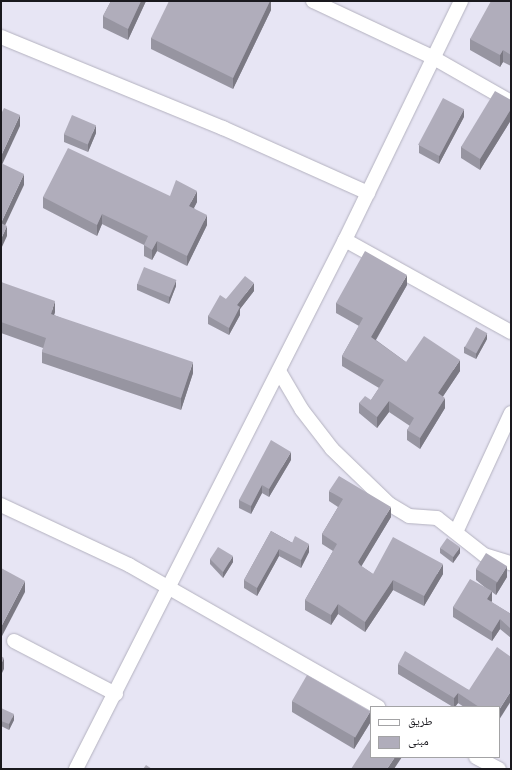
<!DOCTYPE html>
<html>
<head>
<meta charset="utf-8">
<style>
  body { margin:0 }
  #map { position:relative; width:512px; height:770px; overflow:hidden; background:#e7e5f4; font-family:"Source Serif 4","Noto Naskh Arabic",serif }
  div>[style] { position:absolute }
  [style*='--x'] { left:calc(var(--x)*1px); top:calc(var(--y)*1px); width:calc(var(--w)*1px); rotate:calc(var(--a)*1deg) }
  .roads { filter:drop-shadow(0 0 1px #b3b1bf) drop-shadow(0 0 1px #b3b1bf) }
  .minor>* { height:14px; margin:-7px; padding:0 7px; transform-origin:7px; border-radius:7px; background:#fff }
  .wall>* { inset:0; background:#9795a1 }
  .shaded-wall>* { inset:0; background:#7b7983 }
  .building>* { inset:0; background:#b0adbb; transform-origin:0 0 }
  span { translate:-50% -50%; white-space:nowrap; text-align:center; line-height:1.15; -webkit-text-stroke:3px #fff; paint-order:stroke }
  .frame { position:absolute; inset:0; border:2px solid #1a191e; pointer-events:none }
  .legend { position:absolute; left:370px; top:706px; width:130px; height:52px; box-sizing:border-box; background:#fff; border:1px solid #a3a3a5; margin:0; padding:5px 7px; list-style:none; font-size:12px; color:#1a191e }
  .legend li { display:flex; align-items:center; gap:8px; height:20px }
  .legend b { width:20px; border:1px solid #a3a3a5 }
</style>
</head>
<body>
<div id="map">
  <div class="roads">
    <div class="minor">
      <i style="--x:313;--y:1;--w:132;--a:25.2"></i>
      <i style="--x:432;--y:57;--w:91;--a:29.7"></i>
      <i style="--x:1;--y:37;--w:240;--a:22.3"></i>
      <i style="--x:223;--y:128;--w:159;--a:24.1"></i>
      <i style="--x:345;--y:240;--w:190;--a:29"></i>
      <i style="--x:279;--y:371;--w:45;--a:59.5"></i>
      <i style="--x:302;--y:410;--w:49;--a:52.4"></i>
      <i style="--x:332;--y:449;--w:79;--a:44"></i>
      <i style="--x:389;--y:504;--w:23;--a:31"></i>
      <i style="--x:409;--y:516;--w:28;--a:4"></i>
      <i style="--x:437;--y:518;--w:60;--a:38.2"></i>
      <i style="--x:484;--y:555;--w:28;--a:17"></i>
      <i style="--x:1;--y:505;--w:141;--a:25.1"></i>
      <i style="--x:129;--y:565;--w:287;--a:29.7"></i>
      <i style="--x:456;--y:532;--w:131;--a:-65.2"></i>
      <i style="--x:14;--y:641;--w:115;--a:27.5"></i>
      <i style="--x:476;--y:757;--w:26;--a:28"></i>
      <i style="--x:76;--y:769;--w:593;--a:-63.05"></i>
      <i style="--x:345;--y:240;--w:266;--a:-64.1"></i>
    </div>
  </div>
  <div class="wall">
    <i style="clip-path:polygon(111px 1px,146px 1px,128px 40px,103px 28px,103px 16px)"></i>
    <i style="clip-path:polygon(271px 1px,271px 10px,233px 89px,151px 49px,151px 38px)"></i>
    <i style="clip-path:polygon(511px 1px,511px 66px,503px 62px,500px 67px,470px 50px,470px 39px)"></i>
    <i style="clip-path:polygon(511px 100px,511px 120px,480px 170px,461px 158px,461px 147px)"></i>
    <i style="clip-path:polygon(464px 117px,439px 164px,419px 153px,419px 145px)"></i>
    <i style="clip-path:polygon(96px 133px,88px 152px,64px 142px,64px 134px)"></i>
    <i style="clip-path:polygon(43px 197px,197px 202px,194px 208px,207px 225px,187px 266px,157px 251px,152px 260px,144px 256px,144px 245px,102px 224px,97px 236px,43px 208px)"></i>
    <i style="clip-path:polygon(1px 282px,55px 312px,54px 315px,193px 373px,181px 410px,42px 363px,42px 352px,43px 348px,1px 333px)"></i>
    <i style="clip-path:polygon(137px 284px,176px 286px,169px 304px,137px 290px)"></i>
    <i style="clip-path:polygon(407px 285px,376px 340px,406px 362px,460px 371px,443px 396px,445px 408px,420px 449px,407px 440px,407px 430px,410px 426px,389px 412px,377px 428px,359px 413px,359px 403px,371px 400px,379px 388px,342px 366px,342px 356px,359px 326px,336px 313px,336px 303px)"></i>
    <i style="clip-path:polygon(254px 291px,240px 309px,240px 315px,229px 335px,208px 324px,208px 316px,226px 299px)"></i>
    <i style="clip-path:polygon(487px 339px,476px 359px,464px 353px,464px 347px)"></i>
    <i style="clip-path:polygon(291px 460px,269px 497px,262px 493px,251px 514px,239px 508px,239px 500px)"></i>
    <i style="clip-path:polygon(329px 491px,391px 517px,361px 566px,373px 574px,443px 574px,424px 606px,393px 590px,365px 632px,338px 614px,331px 625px,305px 610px,305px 600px,333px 551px,322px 544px,322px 534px,338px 507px,329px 501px)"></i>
    <i style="clip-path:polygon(271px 531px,309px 552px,301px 568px,279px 556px,257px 596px,244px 588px,244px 580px)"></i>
    <i style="clip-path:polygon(440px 548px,460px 553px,453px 563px,440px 553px)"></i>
    <i style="clip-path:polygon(210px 559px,233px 562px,223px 578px,210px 564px)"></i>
    <i style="clip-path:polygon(476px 569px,507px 577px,496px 595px,492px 592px,491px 602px,511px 614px,511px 638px,500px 629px,492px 641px,453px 617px,453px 607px,487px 589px,476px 580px)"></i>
    <i style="clip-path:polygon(398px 664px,469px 690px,499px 707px,464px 707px,458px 703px,455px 707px,453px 707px,398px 674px)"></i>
    <i style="clip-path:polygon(292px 701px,370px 723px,354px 749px,292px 712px)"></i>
    <i style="clip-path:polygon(1px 708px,14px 720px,9px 730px,1px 726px)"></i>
  </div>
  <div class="shaded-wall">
    <i style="clip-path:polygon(141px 1px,146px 1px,128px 40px,128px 29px)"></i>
    <i style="clip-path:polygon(270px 1px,271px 1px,271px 10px,233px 89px,233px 78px)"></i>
    <i style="clip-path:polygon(503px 50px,503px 62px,500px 67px,500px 55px)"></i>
    <i style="clip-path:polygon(464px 109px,464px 117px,439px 164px,439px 156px)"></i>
    <i style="clip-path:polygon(511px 109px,511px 120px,480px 170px,480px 159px)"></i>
    <i style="clip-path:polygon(20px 115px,20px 126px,1px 167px,1px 156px)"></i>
    <i style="clip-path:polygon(96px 125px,96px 133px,88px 152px,88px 144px)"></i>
    <i style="clip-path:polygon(24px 174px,24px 185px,1px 234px,1px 223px)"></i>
    <i style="clip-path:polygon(197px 191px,197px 202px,189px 217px,189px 206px)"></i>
    <i style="clip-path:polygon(102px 214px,102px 224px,97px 236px,97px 225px)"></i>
    <i style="clip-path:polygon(207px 215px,207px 225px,187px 266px,187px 256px)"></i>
    <i style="clip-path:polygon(7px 226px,7px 236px,1px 249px,1px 239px)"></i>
    <i style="clip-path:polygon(157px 241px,157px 251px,152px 260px,152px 250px)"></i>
    <i style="clip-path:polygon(407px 275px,407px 285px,371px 348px,371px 337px)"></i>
    <i style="clip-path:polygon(176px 280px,176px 286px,169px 304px,169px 298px)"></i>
    <i style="clip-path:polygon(254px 283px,254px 291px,240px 309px,240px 315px,229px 335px,229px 328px,237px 305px)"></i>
    <i style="clip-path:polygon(55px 301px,55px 312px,51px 325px,51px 314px)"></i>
    <i style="clip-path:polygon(487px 333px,487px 339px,476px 359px,476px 353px)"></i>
    <i style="clip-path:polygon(460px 360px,460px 371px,438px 404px,438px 393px)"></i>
    <i style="clip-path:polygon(193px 362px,193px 373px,181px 410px,181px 398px)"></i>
    <i style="clip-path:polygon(445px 398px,445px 408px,420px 449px,420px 438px)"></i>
    <i style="clip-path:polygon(389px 401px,389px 412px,377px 428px,377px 417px)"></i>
    <i style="clip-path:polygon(291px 452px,291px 460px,269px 497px,269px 489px)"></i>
    <i style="clip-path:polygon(262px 485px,262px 493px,251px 514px,251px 506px)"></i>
    <i style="clip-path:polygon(391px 507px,391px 517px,358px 572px,358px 562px)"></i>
    <i style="clip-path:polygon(309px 544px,309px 552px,301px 568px,301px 560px)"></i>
    <i style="clip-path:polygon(460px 547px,460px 553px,453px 563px,453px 557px)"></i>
    <i style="clip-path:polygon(279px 549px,279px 556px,257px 596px,257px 588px)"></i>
    <i style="clip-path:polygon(233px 556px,233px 562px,223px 578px,223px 572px)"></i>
    <i style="clip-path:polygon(443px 564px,443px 574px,424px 606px,424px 596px)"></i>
    <i style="clip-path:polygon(507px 566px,507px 577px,496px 595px,496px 584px)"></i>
    <i style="clip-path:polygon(393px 580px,393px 590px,365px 632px,365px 622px)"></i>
    <i style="clip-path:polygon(25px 581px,25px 592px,1px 638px,1px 627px)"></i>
    <i style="clip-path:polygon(492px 591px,492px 601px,487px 609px,487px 599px)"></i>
    <i style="clip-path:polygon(338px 604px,338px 614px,331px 625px,331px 615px)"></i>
    <i style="clip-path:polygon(500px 619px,500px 629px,492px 641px,492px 632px)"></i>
    <i style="clip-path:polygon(4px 658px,4px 669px,1px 675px,1px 664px)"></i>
    <i style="clip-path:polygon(511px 691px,511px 701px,499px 720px,499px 710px)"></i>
    <i style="clip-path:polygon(458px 693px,458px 703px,455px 707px,454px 707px,454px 698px)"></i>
    <i style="clip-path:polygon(370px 712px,370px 723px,354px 749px,354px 738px)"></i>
    <i style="clip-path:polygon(14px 714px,14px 720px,9px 730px,9px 724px)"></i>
    <i style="clip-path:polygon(395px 757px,402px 757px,394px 769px,387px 769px)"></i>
  </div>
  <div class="building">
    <i style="clip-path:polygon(111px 1px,141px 1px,128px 29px,103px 16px)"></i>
    <i style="clip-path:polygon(169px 1px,270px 1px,233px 78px,151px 38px)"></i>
    <i style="clip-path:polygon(491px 1px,511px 1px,511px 55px,503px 50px,500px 55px,470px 39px)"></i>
    <i style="clip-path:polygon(495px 91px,511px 100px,511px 109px,480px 159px,461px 147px)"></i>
    <i style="left:443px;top:98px;width:24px;height:53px;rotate:28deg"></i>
    <i style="clip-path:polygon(4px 108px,20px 115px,1px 156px,1px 114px)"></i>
    <i style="left:72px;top:115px;width:26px;height:21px;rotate:23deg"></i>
    <i style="clip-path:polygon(68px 148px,170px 196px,176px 180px,197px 191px,189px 206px,207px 215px,187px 256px,157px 241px,152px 250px,144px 245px,148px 236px,102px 214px,97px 225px,43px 197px)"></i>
    <i style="clip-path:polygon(1px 163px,24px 174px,1px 223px,7px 226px,1px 239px)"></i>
    <i style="clip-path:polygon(365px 251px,407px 275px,371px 337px,406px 362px,424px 336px,460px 360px,438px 393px,445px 398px,420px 438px,407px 430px,414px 418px,389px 401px,377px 417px,359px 403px,365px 396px,371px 400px,384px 380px,342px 356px,363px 318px,336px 303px)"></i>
    <i style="left:144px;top:267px;width:35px;height:18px;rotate:22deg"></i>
    <i style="clip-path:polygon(245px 276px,254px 283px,237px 305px,240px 307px,229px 328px,208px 316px,220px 295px,226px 299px)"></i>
    <i style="clip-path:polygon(1px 282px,55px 301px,51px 314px,193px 362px,181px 398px,42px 352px,46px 338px,1px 322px)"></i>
    <i style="left:476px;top:327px;width:13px;height:23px;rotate:29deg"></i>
    <i style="clip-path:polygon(271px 440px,291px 452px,269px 489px,262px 485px,251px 506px,239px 500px)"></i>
    <i style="clip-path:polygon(339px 476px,391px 507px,358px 562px,360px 565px,373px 574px,393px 537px,443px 564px,424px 596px,393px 580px,365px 622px,338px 604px,331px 615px,305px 600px,337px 544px,322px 534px,343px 499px,329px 491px)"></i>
    <i style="clip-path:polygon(271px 531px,292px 543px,295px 536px,309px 544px,301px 560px,279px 549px,257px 588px,244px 580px)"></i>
    <i style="left:447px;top:538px;width:16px;height:12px;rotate:35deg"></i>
    <i style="clip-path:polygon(218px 547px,233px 556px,223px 572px,210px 559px)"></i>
    <i style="left:486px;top:553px;width:25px;height:19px;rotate:32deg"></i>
    <i style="clip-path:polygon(1px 568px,25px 581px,1px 627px)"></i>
    <i style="clip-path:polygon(470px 579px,492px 591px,487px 599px,511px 614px,511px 629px,500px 619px,492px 632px,453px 607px)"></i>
    <i style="clip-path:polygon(497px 647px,511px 657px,511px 691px,499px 710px,499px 707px,479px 707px,458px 693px,454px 698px,398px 664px,405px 651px,469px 690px)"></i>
    <i style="clip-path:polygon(1px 656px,4px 658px,1px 664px)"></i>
    <i style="left:307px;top:675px;width:73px;height:30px;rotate:30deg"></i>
    <i style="clip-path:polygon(1px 708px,14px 714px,9px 724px,1px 721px)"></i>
    <i style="clip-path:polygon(371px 738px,371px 757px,395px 757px,387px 769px,351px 769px)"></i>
    <i style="clip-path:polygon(146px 765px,152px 769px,143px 769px)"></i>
  </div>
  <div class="frame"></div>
  <ul class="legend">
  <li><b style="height:5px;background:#fff"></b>طريق</li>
  <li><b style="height:11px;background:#b0adbb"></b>مبنى</li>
  </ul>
</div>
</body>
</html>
